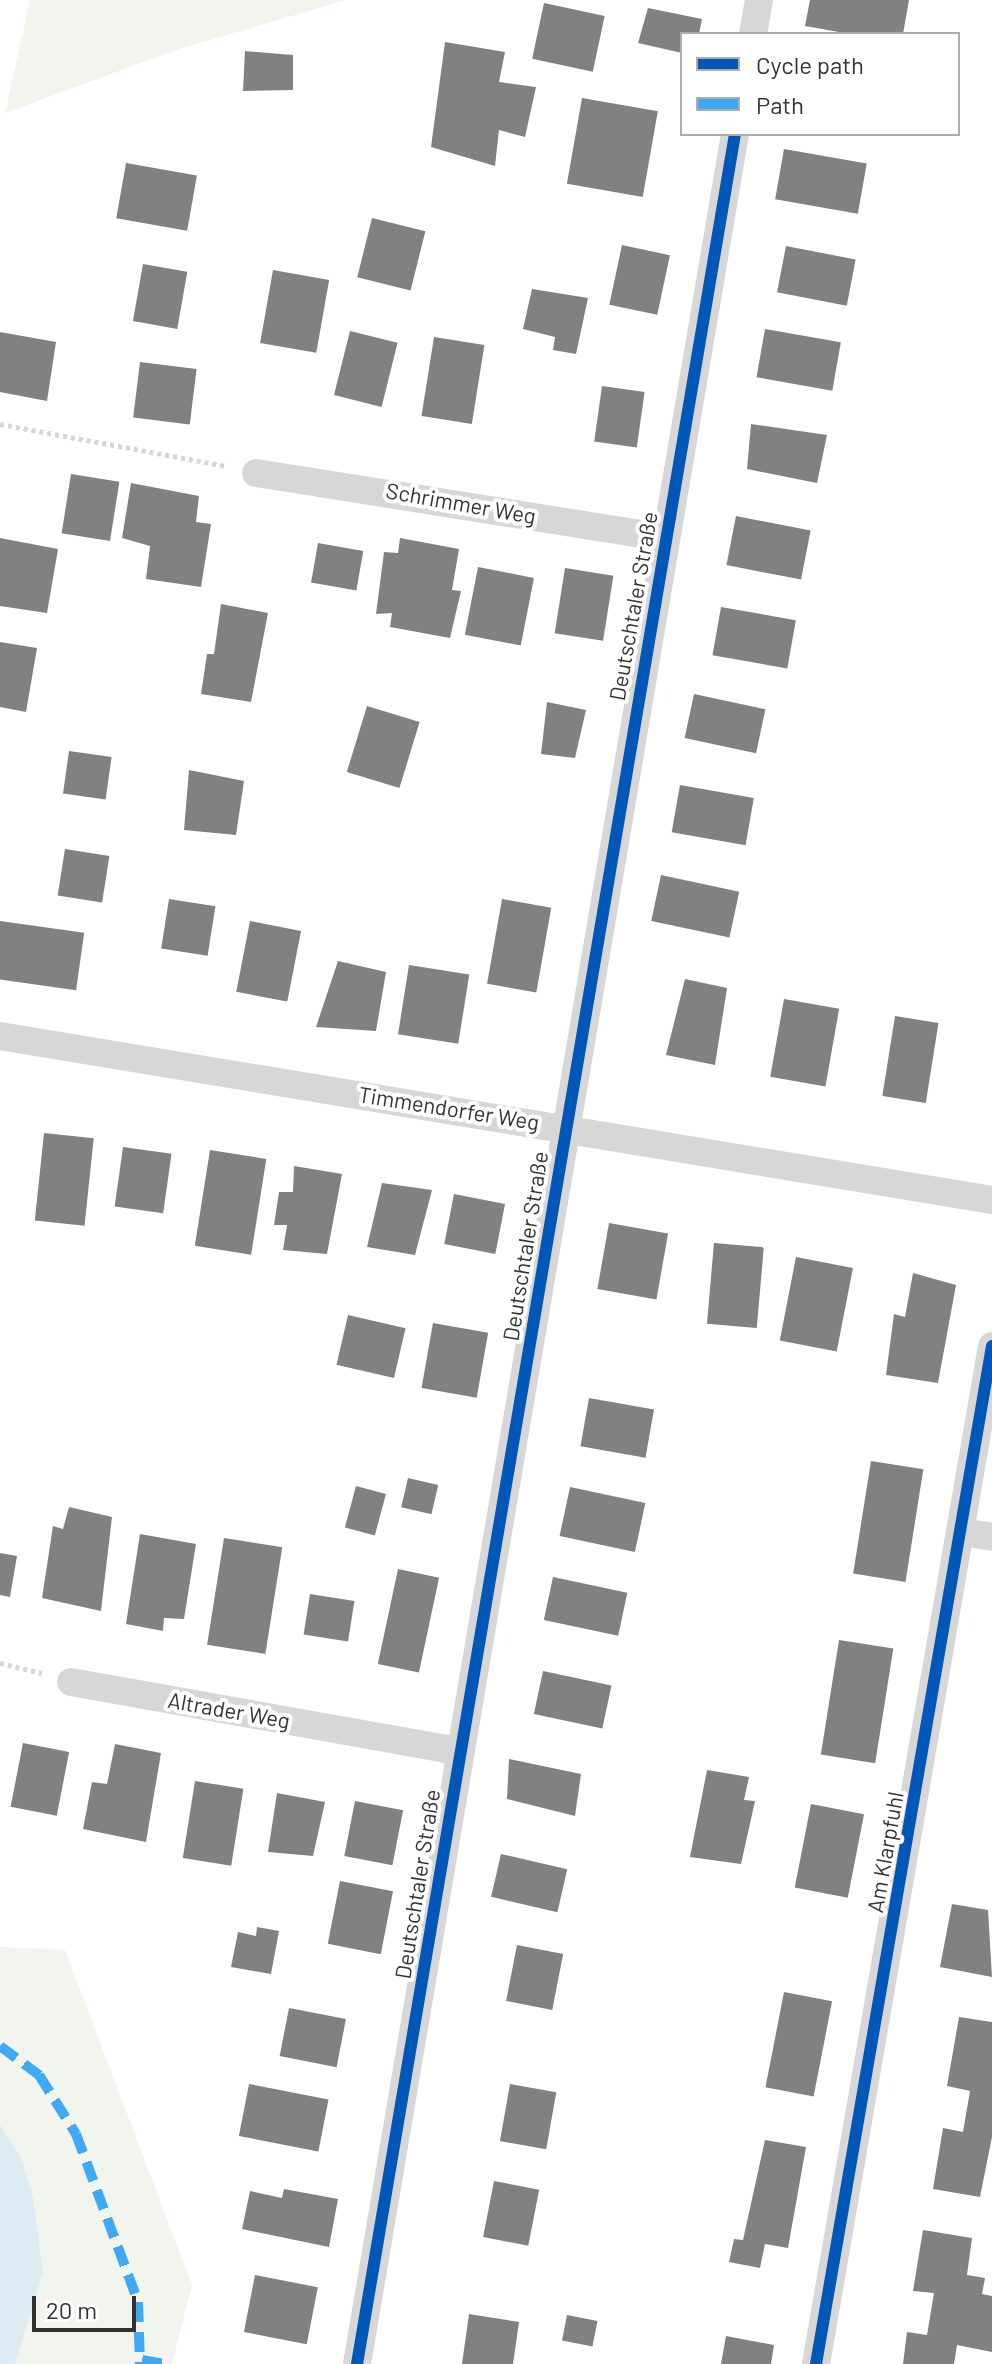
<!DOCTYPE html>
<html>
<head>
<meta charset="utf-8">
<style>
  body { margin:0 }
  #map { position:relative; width:992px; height:2364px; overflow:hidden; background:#fff; font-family:Barlow,sans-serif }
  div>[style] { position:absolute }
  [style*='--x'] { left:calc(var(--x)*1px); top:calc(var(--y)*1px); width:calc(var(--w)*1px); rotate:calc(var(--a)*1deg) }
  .green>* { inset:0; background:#f1f5ed }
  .water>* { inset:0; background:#ddebf3 }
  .building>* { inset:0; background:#818181; transform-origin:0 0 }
  .path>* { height:5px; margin-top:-2.5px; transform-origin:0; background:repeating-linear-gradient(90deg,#d6d6d6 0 4px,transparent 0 8px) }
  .minor>* { height:28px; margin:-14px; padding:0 14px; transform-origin:14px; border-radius:14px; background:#d7d7d7 }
  .quiet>* { height:10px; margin-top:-5px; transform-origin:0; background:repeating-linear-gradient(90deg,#3fa9f5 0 20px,transparent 0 30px) }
  .cycleway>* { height:12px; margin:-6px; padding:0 6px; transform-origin:6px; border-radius:6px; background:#0057b8 }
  span { translate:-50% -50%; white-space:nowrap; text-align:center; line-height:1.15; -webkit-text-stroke:8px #fff; paint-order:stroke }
  .street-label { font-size:22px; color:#333 }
  .legend { position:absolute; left:680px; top:32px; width:280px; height:104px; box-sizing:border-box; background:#fff; border:2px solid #adadad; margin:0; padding:10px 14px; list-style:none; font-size:24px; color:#333 }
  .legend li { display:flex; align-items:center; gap:16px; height:40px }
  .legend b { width:40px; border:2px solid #adadad }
  .scale { position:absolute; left:32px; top:2296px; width:104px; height:36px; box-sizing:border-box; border:4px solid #333; border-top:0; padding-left:10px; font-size:24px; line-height:28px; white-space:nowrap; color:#333; -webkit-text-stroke:6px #fff; paint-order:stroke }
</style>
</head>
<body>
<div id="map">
  <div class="green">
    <i style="clip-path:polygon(30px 0,346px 0,176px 50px,5px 113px)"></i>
    <i style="clip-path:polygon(0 1947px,65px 1950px,192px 2285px,172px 2364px,0 2364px)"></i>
  </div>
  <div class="water">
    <i style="clip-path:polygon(0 2125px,21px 2158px,33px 2198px,43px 2273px,15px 2364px,0 2364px)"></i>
  </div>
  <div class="building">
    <i style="clip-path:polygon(810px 0,909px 0,903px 34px,850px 34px,805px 26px)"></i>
    <i style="left:544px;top:3px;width:62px;height:57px;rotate:12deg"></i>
    <i style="clip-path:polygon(648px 8px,702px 19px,699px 34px,682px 34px,682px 53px,638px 43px)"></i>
    <i style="clip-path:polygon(445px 42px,505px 52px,499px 82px,536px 87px,525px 137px,499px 130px,495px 166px,431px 147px)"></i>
    <i style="clip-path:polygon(245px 51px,293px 55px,293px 90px,243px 91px)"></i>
    <i style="left:582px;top:98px;width:77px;height:87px;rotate:10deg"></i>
    <i style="left:784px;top:149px;width:84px;height:51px;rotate:10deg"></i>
    <i style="left:126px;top:163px;width:72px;height:56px;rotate:10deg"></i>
    <i style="left:372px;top:218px;width:55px;height:61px;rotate:14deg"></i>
    <i style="left:622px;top:245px;width:49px;height:61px;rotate:12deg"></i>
    <i style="left:786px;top:246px;width:71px;height:47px;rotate:11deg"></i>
    <i style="left:143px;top:264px;width:45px;height:58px;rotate:10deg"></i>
    <i style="left:273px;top:270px;width:57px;height:74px;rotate:10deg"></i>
    <i style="clip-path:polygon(532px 289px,588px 298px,576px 354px,553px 350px,555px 337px,523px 329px)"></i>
    <i style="left:765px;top:329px;width:77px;height:49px;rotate:10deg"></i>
    <i style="left:350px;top:331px;width:49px;height:66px;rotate:14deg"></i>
    <i style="clip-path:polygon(0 332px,56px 342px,47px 401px,0 392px)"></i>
    <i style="left:434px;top:337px;width:51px;height:80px;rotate:9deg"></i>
    <i style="left:140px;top:362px;width:57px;height:56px;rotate:7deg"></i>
    <i style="left:602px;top:386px;width:43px;height:56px;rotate:8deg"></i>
    <i style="clip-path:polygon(751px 424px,827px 435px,817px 483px,747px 469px)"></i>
    <i style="left:71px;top:474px;width:49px;height:60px;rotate:9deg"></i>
    <i style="clip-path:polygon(131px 483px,199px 496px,196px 522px,211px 524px,201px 587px,146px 579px,150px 546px,122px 538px)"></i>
    <i style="left:736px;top:516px;width:76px;height:50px;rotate:11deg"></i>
    <i style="clip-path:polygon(0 538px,58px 549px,47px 613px,0 606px)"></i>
    <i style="clip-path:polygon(400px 538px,459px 549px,452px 590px,461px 591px,450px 638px,390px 627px,392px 613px,376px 614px,384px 552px,398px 553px)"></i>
    <i style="left:318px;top:543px;width:46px;height:40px;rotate:10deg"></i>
    <i style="left:478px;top:567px;width:57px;height:69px;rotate:11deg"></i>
    <i style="left:565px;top:568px;width:49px;height:66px;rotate:9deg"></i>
    <i style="clip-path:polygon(221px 604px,268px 613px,251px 702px,201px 694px,207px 654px,214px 654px)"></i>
    <i style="left:721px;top:607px;width:76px;height:49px;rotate:10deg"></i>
    <i style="clip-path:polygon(0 642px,37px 648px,26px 712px,0 707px)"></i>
    <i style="left:694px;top:694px;width:73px;height:45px;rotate:12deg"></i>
    <i style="clip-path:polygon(547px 702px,586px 710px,575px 758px,541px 754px)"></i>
    <i style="left:367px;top:706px;width:55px;height:69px;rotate:17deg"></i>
    <i style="left:69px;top:751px;width:43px;height:43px;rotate:8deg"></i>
    <i style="clip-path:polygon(189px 770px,244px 781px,236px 835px,184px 830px)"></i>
    <i style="left:680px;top:785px;width:75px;height:48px;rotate:10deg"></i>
    <i style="left:65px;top:849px;width:45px;height:47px;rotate:9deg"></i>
    <i style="left:661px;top:875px;width:80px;height:47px;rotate:12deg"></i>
    <i style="left:169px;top:899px;width:47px;height:50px;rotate:9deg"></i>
    <i style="left:502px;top:899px;width:50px;height:86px;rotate:10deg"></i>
    <i style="left:0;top:921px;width:85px;height:58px;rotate:8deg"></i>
    <i style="left:250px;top:921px;width:52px;height:72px;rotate:11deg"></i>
    <i style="clip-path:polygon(338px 961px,386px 972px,376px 1031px,316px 1027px)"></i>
    <i style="left:409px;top:965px;width:61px;height:70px;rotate:9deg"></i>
    <i style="clip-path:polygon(685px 979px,727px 988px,715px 1065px,666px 1055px)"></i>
    <i style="left:784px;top:999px;width:56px;height:79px;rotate:10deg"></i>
    <i style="left:895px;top:1016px;width:44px;height:81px;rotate:9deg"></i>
    <i style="left:44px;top:1133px;width:50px;height:88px;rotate:6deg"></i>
    <i style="left:123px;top:1147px;width:49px;height:60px;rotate:8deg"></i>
    <i style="left:210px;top:1150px;width:57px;height:97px;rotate:9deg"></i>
    <i style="clip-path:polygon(294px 1166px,342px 1174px,327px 1254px,283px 1250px,287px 1225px,274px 1225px,279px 1192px,293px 1192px)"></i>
    <i style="clip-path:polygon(382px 1183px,432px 1190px,415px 1255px,367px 1247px)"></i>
    <i style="left:454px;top:1194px;width:52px;height:51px;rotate:11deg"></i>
    <i style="left:609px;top:1223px;width:60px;height:67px;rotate:10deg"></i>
    <i style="left:714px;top:1243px;width:50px;height:81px;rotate:5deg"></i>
    <i style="left:796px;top:1257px;width:58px;height:85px;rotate:11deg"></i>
    <i style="clip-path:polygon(913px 1273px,956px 1285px,938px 1383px,886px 1375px,894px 1314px,905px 1317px)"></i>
    <i style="left:348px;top:1315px;width:59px;height:51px;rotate:13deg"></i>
    <i style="left:433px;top:1323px;width:56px;height:66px;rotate:10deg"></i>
    <i style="left:589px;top:1398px;width:66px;height:49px;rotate:10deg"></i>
    <i style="left:871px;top:1461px;width:53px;height:114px;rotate:9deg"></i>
    <i style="left:408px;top:1478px;width:31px;height:30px;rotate:13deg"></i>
    <i style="left:356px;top:1486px;width:31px;height:43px;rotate:15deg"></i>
    <i style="left:570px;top:1487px;width:77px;height:50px;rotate:12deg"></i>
    <i style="clip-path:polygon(69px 1507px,112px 1517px,101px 1611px,42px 1598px,53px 1526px,63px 1529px)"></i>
    <i style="clip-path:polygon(140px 1534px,196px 1544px,184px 1619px,164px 1618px,163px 1631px,126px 1624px)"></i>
    <i style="left:224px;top:1538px;width:59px;height:108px;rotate:9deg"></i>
    <i style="clip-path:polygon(0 1553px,17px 1556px,10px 1597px,0 1595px)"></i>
    <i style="left:398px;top:1569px;width:42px;height:97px;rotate:12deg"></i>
    <i style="left:553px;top:1577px;width:76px;height:44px;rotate:12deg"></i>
    <i style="left:310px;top:1594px;width:45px;height:41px;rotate:9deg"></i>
    <i style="left:839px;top:1640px;width:55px;height:116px;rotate:9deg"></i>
    <i style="left:543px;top:1671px;width:70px;height:44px;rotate:12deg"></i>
    <i style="left:23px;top:1743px;width:47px;height:65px;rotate:11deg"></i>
    <i style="clip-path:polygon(115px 1744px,161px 1753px,146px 1842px,83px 1829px,92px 1782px,107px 1784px)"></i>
    <i style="clip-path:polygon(509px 1759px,581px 1774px,575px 1816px,507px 1799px)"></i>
    <i style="clip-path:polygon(707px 1770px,749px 1777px,744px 1800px,755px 1801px,741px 1864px,690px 1857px)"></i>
    <i style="left:195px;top:1781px;width:49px;height:78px;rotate:9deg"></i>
    <i style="clip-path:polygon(277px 1793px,325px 1802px,313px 1856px,268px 1852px)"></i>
    <i style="left:355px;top:1801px;width:49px;height:56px;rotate:11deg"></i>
    <i style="left:811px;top:1804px;width:54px;height:85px;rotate:11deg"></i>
    <i style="left:501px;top:1854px;width:68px;height:44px;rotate:13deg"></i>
    <i style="left:340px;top:1881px;width:54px;height:64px;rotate:11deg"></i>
    <i style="clip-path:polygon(952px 1904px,988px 1910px,992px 1977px,940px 1967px)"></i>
    <i style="clip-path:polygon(257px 1927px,279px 1931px,271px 1974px,231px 1967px,238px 1932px,256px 1936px)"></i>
    <i style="left:517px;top:1945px;width:47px;height:57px;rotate:11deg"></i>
    <i style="left:784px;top:1992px;width:49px;height:97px;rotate:11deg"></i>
    <i style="left:289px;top:2008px;width:58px;height:49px;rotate:11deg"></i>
    <i style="clip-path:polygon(959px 2017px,992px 2022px,992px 2137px,980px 2197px,933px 2189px,943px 2128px,963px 2132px,970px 2091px,947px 2086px)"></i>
    <i style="left:249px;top:2084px;width:81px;height:53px;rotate:11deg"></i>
    <i style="left:510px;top:2084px;width:47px;height:58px;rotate:10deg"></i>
    <i style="clip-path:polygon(765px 2140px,806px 2147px,788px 2248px,765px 2244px,760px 2268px,729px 2262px,734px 2239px,743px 2240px)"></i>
    <i style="left:494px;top:2181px;width:46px;height:57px;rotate:11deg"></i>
    <i style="clip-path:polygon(284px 2189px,338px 2199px,329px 2247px,242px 2229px,250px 2191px,282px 2198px)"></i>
    <i style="clip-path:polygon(923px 2230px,972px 2238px,967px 2275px,985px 2278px,982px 2294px,992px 2296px,992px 2352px,957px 2345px,954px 2364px,903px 2364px,907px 2332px,927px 2335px,934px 2293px,913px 2291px)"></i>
    <i style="left:255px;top:2275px;width:64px;height:58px;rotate:11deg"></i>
    <i style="clip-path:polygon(469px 2314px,519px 2322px,513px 2364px,462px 2364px)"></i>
    <i style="left:567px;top:2315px;width:31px;height:26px;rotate:11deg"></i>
    <i style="clip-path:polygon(726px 2336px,774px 2345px,771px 2364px,721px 2364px)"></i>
  </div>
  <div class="path">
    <i style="--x:0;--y:424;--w:231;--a:10.5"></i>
    <i style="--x:0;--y:1663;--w:43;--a:13.4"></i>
  </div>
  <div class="minor">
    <i style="--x:753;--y:34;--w:35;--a:-80"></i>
    <i style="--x:256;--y:473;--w:414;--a:9"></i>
    <i style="--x:0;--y:1036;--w:1005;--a:9.39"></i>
    <i style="--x:962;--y:1532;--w:30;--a:9"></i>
    <i style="--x:71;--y:1682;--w:394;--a:10.1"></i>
    <i style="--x:357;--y:2364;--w:2262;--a:-80.38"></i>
    <i style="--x:816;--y:2364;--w:1033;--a:-80.19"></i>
  </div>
  <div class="quiet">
    <i style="--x:0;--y:2046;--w:49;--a:36.6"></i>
    <i style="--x:39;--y:2075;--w:70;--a:57.9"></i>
    <i style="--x:76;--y:2134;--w:179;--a:69.7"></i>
    <i style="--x:138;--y:2302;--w:62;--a:88.2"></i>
    <i style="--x:142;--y:2360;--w:22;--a:10"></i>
  </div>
  <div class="cycleway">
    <i style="--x:357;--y:2364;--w:2262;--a:-80.38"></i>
    <i style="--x:816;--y:2364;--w:1033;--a:-80.19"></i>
  </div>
  <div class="street-label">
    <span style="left:461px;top:503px;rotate:10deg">Schrimmer Weg</span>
    <span style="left:633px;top:606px;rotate:-80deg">Deutschtaler Straße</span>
    <span style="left:449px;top:1108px;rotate:9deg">Timmendorfer Weg</span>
    <span style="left:525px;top:1246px;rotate:-81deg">Deutschtaler Straße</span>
    <span style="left:229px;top:1710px;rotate:10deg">Altrader Weg</span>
    <span style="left:885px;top:1852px;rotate:-80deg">Am Klarpfuhl</span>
    <span style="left:417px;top:1884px;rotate:-81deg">Deutschtaler Straße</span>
  </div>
  <ul class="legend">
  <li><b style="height:10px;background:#0057b8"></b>Cycle path</li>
  <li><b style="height:10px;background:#3fa9f5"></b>Path</li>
  </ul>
  <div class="scale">20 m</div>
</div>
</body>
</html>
